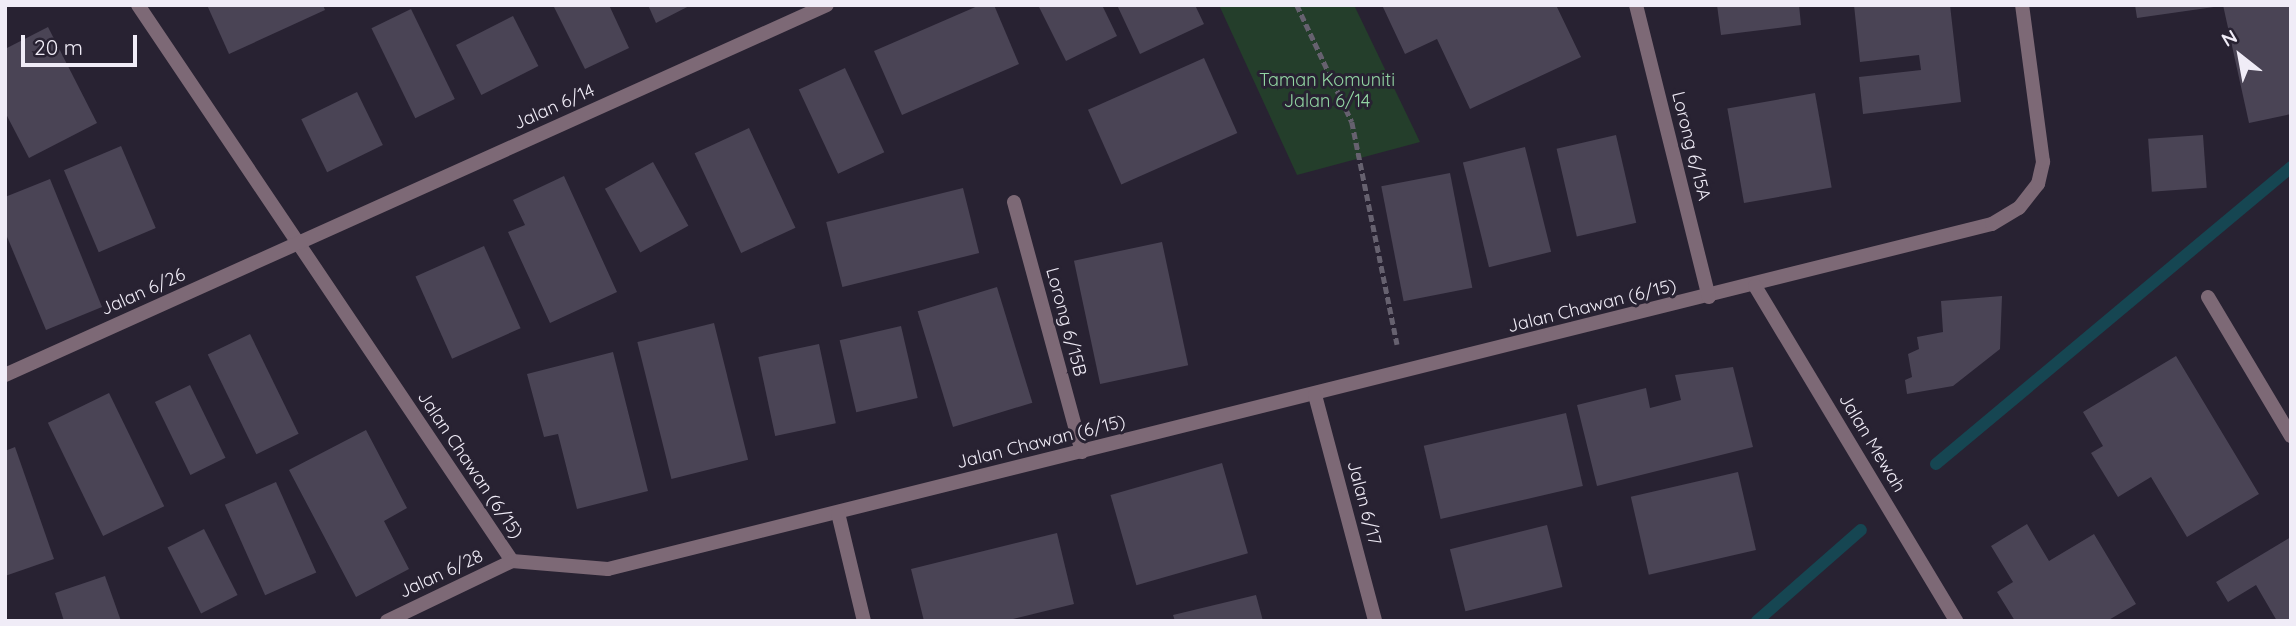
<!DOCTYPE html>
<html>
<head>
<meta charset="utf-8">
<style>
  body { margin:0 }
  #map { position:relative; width:2296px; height:626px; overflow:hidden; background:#282232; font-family:Quicksand,sans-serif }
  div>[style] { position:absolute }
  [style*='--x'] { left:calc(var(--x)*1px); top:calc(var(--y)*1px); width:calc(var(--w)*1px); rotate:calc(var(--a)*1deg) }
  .green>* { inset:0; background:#243e2b }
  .stream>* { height:12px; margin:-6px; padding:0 6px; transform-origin:6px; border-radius:6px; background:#164652 }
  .building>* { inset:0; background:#4a4455; transform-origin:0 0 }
  .path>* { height:4.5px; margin-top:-2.25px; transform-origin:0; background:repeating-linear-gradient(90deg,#66616f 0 7px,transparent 0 10.5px) }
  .street>* { height:14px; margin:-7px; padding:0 7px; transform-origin:7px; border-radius:7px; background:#7d6976 }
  span { translate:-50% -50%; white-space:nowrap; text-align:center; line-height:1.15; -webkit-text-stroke:6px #282232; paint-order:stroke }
  .park-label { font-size:18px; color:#92d5a3 }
  .street-label { font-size:18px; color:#f0ecf7 }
  .frame { position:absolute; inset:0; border:7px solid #f0ecf7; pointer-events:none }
  .north { position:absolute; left:2205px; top:21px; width:70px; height:70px; -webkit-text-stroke:5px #282232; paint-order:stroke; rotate:329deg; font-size:19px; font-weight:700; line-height:28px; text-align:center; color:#f0ecf7 }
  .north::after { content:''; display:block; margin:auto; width:24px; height:32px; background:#f0ecf7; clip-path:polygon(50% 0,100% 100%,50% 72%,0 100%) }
  .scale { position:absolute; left:21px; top:35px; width:116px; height:32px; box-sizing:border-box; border:4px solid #f0ecf7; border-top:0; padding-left:9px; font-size:21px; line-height:24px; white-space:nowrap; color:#f0ecf7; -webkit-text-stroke:5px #282232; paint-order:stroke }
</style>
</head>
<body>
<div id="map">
  <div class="green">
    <i style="clip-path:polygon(1219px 5px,1354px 5px,1420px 142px,1297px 175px)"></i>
  </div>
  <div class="stream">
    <i style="--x:1936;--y:464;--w:463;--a:-39.9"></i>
    <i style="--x:1757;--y:621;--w:138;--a:-41.2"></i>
  </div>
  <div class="building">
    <i style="clip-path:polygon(207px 5px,323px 5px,325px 10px,229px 54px)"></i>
    <i style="clip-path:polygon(553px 5px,609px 5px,629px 48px,585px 69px)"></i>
    <i style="clip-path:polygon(648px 5px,691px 5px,656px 23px)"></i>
    <i style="clip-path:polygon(980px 5px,994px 5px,1019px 64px,902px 115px,874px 51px)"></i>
    <i style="clip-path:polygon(1038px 5px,1102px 5px,1117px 36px,1066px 61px)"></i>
    <i style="clip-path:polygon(1117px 5px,1195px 5px,1204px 24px,1140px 54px)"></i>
    <i style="clip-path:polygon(1382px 5px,1556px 5px,1581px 57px,1470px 109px,1437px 39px,1405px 54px)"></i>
    <i style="clip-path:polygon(1717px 5px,1799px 5px,1801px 25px,1721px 35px)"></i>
    <i style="clip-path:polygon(1854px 5px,1950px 5px,1961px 102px,1863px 114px,1859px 77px,1921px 70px,1919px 55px,1860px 62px)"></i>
    <i style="clip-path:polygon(2135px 5px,2214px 5px,2214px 7px,2137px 18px)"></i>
    <i style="clip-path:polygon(2223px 5px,2291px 5px,2291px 114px,2249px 123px)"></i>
    <i style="left:411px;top:9px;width:100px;height:44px;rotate:64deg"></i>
    <i style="left:513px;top:16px;width:56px;height:64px;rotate:63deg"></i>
    <i style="clip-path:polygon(48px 27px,97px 123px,29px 158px,5px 112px,5px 49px)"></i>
    <i style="left:1204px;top:58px;width:82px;height:127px;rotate:66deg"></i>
    <i style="left:845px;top:68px;width:93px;height:51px;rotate:65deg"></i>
    <i style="left:357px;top:92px;width:59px;height:62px;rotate:64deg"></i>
    <i style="left:1815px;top:93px;width:96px;height:89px;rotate:80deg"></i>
    <i style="left:749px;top:128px;width:110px;height:60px;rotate:65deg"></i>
    <i style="left:1616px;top:135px;width:90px;height:61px;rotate:77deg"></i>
    <i style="left:2203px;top:135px;width:53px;height:55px;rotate:86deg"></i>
    <i style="left:121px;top:146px;width:89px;height:62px;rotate:67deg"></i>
    <i style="left:1525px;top:147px;width:108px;height:64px;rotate:76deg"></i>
    <i style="left:653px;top:162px;width:73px;height:55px;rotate:61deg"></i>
    <i style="left:1450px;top:173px;width:117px;height:70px;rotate:79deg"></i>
    <i style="clip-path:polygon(564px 176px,617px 292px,550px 323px,508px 232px,525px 225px,513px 200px)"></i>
    <i style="clip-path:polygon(50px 179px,102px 307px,46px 330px,5px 232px,5px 197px)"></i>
    <i style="left:963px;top:188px;width:67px;height:141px;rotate:76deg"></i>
    <i style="left:1162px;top:242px;width:126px;height:90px;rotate:78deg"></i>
    <i style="left:484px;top:246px;width:90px;height:75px;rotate:66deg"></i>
    <i style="left:997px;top:287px;width:121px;height:83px;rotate:73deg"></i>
    <i style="clip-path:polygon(2002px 296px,2000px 349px,1953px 386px,1907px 394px,1905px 380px,1912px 377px,1908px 354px,1919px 349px,1917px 337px,1943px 332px,1941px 301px)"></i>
    <i style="left:714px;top:323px;width:141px;height:79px;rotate:76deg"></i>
    <i style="left:901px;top:326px;width:74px;height:63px;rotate:77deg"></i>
    <i style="left:250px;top:334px;width:111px;height:47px;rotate:64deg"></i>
    <i style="left:819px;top:344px;width:81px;height:62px;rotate:78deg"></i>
    <i style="clip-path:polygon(613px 352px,648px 491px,577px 509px,558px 434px,544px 437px,527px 374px)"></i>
    <i style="clip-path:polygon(2176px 356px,2259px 494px,2187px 537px,2151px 477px,2118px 497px,2091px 453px,2103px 446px,2083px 412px)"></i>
    <i style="clip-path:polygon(1733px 367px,1753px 447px,1597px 486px,1577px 405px,1646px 388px,1650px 408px,1681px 400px,1675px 375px)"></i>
    <i style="left:190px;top:385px;width:81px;height:39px;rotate:64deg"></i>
    <i style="left:109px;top:393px;width:126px;height:68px;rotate:64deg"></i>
    <i style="left:1566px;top:413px;width:75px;height:146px;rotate:77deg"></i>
    <i style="clip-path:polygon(366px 430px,407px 508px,384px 521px,409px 569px,356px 597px,289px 470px)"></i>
    <i style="clip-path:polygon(15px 447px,54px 559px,5px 576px,5px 451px)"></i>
    <i style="left:1222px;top:463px;width:94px;height:116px;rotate:74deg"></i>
    <i style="left:1738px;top:472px;width:80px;height:110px;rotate:77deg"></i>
    <i style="left:276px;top:482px;width:99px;height:56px;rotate:66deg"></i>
    <i style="clip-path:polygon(2027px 524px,2049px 561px,2094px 534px,2136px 604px,2107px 621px,2015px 621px,1997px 592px,2013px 582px,1991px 546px)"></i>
    <i style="left:1547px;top:525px;width:64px;height:100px;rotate:76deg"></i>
    <i style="left:204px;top:529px;width:74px;height:41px;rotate:63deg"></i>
    <i style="clip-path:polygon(1057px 533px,1074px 604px,1005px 621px,924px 621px,911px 569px)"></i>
    <i style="clip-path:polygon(2291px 537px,2291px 621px,2277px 621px,2256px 585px,2228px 602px,2216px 582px)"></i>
    <i style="clip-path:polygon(105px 576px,121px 621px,64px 621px,55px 593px)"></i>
    <i style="clip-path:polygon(1256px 595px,1263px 621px,1175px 621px,1173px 615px)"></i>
  </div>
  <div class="path">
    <i style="--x:1297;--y:5;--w:129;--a:64.8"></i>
    <i style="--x:1352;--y:122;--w:227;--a:78.5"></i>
  </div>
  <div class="street">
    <i style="--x:138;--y:5;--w:670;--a:56.07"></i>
    <i style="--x:512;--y:561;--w:96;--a:4.8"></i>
    <i style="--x:608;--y:569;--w:1426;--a:-14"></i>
    <i style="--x:1992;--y:224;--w:31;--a:-31"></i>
    <i style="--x:2019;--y:208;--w:31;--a:-52"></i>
    <i style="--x:2038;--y:184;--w:23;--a:-77"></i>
    <i style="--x:2043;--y:162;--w:158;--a:-97.6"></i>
    <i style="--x:1636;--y:5;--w:301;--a:76"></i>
    <i style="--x:1014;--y:202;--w:259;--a:74.8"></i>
    <i style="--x:1755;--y:286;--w:391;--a:59"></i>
    <i style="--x:2208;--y:297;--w:162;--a:59.2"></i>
    <i style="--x:5;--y:375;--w:901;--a:-24.23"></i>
    <i style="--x:1315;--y:395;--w:234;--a:75.1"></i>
    <i style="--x:838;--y:513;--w:111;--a:76.5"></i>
    <i style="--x:387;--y:621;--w:139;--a:-25.6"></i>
  </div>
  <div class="park-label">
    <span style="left:1327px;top:91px">Taman Komuniti<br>Jalan 6/14</span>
  </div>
  <div class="street-label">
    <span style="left:554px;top:107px;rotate:-24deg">Jalan 6/14</span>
    <span style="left:1691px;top:146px;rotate:76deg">Lorong 6/15A</span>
    <span style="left:143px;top:292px;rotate:-24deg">Jalan 6/26</span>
    <span style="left:1592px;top:306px;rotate:-14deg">Jalan Chawan (6/15)</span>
    <span style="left:1066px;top:322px;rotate:75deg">Lorong 6/15B</span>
    <span style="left:1041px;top:442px;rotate:-14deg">Jalan Chawan (6/15)</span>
    <span style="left:1872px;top:443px;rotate:59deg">Jalan Mewah</span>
    <span style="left:470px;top:465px;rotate:56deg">Jalan Chawan (6/15)</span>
    <span style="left:1364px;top:503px;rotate:75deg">Jalan 6/17</span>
    <span style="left:441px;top:574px;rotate:-25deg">Jalan 6/28</span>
  </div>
  <div class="frame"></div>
  <div class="north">N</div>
  <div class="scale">20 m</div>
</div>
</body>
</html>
